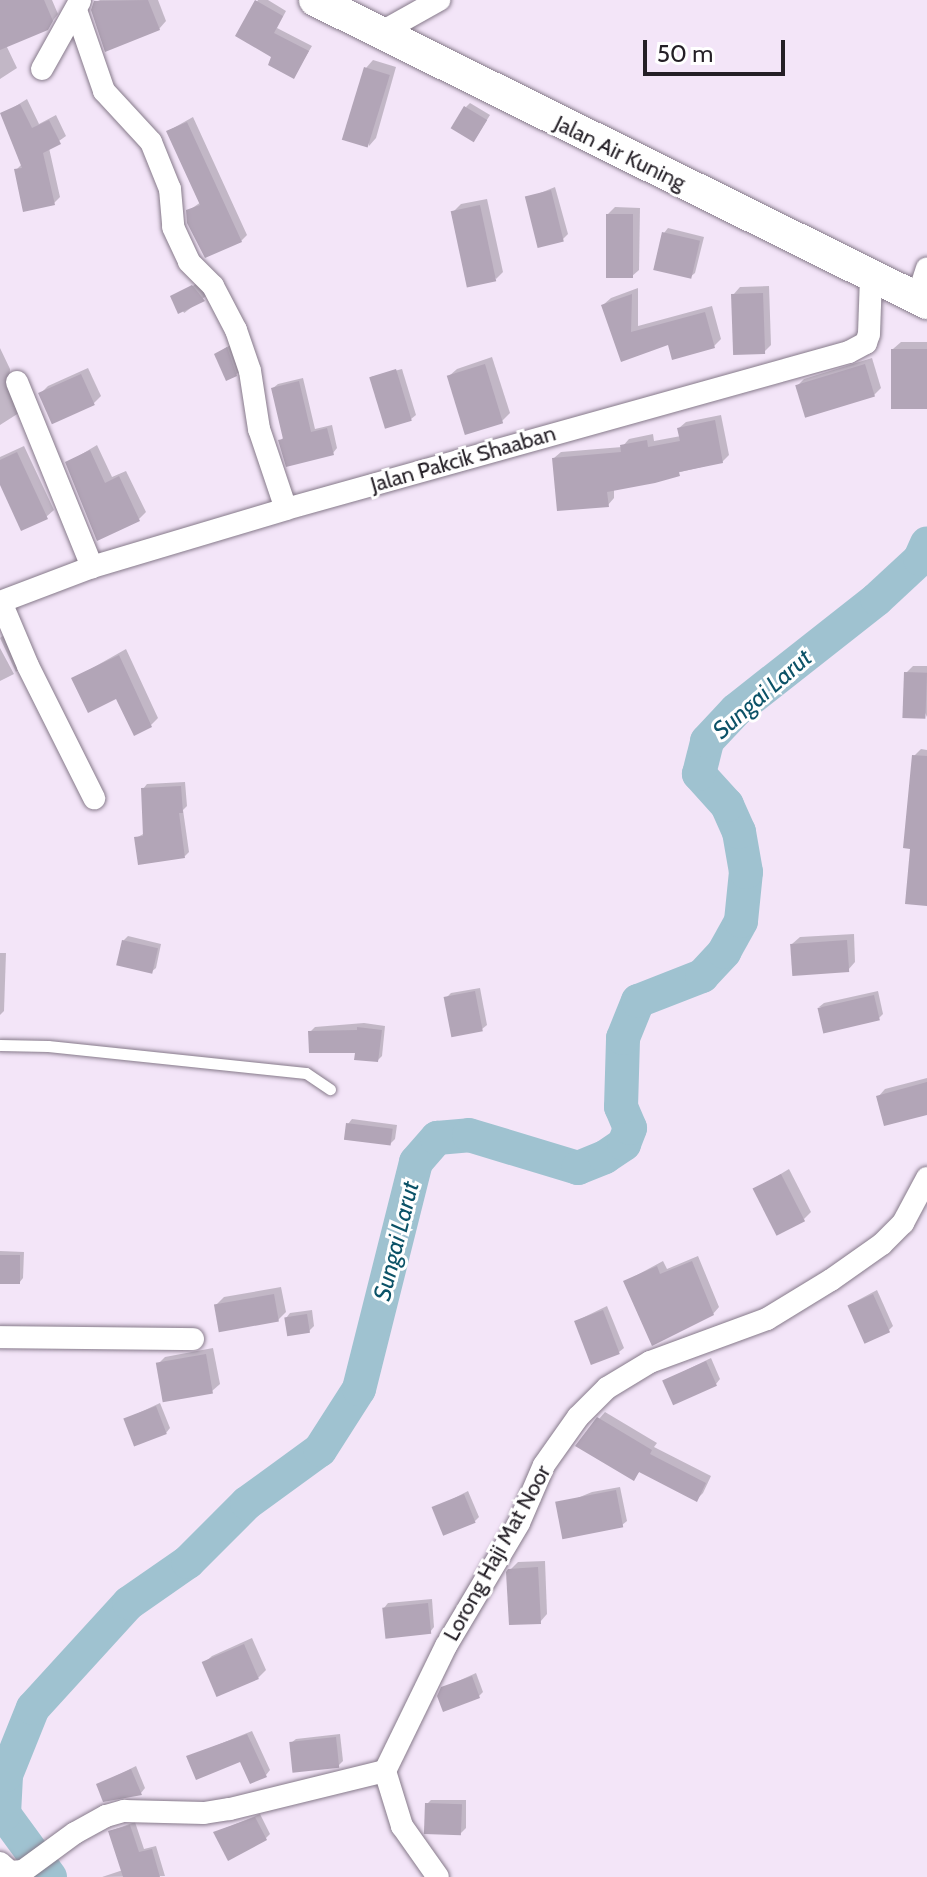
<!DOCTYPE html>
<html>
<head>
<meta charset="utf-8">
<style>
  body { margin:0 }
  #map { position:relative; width:927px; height:1877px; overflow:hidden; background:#f3e5f8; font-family:Cabin,sans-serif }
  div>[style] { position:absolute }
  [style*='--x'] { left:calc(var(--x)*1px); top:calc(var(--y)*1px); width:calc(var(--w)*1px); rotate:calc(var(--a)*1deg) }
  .shadow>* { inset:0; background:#0003; transform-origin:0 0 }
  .river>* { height:34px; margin:-17px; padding:0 17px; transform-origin:17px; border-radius:17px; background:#9fc2d0 }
  .building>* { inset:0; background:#b2a5b7; transform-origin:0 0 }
  .roads { filter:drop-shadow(0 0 2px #867a8a) drop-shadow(0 0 2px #867a8a) }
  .lane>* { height:11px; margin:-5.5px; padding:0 5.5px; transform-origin:5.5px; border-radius:5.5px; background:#fff }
  .street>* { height:22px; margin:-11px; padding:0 11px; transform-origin:11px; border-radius:11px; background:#fff }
  .secondary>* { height:32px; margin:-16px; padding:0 16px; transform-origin:16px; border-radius:16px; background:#fff }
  span { translate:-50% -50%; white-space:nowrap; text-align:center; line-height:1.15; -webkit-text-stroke:6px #fff; paint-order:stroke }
  .street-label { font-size:22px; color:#241f26 }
  .water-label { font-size:24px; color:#0b5267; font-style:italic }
  .scale { position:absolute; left:643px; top:40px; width:142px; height:36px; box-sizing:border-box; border:4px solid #241f26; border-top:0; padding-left:10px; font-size:24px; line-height:28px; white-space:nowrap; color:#241f26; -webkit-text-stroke:6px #fff; paint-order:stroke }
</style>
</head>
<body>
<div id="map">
  <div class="shadow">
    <i style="clip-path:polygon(0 0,52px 0,58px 14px,47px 28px,6px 45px,17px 68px,0 79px)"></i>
    <i style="clip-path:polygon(98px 0,158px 0,166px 21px,159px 29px)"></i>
    <i style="clip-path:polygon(258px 0,268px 0,286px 11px,277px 28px,312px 46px,294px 76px,274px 57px,238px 35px)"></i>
    <i style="clip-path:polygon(373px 60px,396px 67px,376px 138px,369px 146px,366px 68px)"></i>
    <i style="clip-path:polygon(27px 99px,39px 124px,56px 115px,66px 136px,49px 148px,60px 197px,54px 203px,16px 170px,22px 164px,3px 114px)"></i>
    <i style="clip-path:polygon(470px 103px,490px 115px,477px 136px,466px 107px)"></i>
    <i style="clip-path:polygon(193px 117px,247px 235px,241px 241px,188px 211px,201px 202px,168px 131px)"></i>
    <i style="clip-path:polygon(555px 187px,568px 234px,563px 239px,528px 198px)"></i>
    <i style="clip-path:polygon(487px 199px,503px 272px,496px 279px,453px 212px,461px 204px)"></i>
    <i style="clip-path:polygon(615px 207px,640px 208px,639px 270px,631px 277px,608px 214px)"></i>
    <i style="clip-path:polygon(668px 228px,704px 237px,695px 273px,690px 277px,664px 233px)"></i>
    <i style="left:198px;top:282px;width:16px;height:30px;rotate:52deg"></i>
    <i style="clip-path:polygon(769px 286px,771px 345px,764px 352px,733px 295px,740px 287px)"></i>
    <i style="clip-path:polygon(638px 288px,638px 326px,712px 306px,721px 339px,714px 346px,669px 342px,622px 359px,603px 305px,611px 298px)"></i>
    <i style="clip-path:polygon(901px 342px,927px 342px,927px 407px,893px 349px)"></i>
    <i style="clip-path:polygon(232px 344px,240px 370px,236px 375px,216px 354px)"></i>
    <i style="clip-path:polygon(0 348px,10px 369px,9px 383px,22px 411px,0 425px)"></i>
    <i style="clip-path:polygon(492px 357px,510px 413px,502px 421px,449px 376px,457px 369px)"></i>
    <i style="clip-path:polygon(872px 358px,881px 388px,874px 395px,797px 386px,804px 379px)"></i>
    <i style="clip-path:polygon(88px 368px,101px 396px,94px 403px,40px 394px,48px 386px)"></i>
    <i style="clip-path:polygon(402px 369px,416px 415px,411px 419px,371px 377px)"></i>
    <i style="clip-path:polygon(303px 378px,315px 429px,332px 425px,337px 448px,333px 453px,280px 441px,284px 437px,273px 388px,278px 384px)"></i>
    <i style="clip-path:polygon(721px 415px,729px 455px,722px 462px,614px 488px,614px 498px,608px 505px,554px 458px,561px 452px,622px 447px,629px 439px,653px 434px,654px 441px,681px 436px,679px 428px,686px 422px)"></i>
    <i style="clip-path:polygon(97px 445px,112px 477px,126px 471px,146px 512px,139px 519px,67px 463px)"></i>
    <i style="clip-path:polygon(24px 446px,54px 510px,46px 517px,0 480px,0 457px)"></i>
    <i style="clip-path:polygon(6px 633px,21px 667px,16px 672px,0 638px)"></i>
    <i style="clip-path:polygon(0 648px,14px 674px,0 681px)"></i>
    <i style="clip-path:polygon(126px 649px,158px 718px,151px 725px,117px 696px,73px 679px)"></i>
    <i style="clip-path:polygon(913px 666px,927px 666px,927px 717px,906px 673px)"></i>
    <i style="clip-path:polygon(921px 749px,927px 750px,927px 904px,913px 847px,914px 756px)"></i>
    <i style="clip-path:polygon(185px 782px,187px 806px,183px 810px,189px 852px,185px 856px,136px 838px,145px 833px,143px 789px,147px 784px)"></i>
    <i style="clip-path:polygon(854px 934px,855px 962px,848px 970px,792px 944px,800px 937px)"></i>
    <i style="clip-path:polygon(128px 936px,161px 944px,156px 968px,151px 972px,123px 941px)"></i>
    <i style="clip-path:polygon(0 953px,6px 953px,4px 1011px,0 1015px)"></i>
    <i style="clip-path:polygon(480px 988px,487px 1025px,482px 1029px,446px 998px,451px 993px)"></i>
    <i style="clip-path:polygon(878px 991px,883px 1014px,879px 1018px,819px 1007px,824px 1003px)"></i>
    <i style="clip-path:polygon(364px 1023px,385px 1026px,382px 1056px,378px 1060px,310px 1032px,315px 1027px)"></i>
    <i style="clip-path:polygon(927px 1078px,927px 1113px,878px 1097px,885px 1089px)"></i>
    <i style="clip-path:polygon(352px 1119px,397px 1125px,395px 1139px,390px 1144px,348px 1124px)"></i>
    <i style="clip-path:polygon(789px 1169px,811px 1212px,804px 1219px,756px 1189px)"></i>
    <i style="clip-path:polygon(0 1251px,24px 1252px,23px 1278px,19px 1283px,0 1282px)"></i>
    <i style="clip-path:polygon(698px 1256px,719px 1307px,713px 1314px,626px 1281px,663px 1261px,667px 1269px)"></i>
    <i style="clip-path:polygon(281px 1287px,286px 1312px,278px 1320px,216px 1305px,224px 1297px)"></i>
    <i style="clip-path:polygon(877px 1290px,893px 1326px,889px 1330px,849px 1305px)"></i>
    <i style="clip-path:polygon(607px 1306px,624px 1348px,619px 1352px,576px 1321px)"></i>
    <i style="clip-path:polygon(312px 1310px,314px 1326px,309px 1331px,286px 1318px,290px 1313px)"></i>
    <i style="clip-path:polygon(213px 1348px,220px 1384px,212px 1391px,158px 1364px,165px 1357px)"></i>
    <i style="clip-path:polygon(711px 1358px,720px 1379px,716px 1384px,664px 1381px)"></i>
    <i style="clip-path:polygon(160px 1403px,170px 1428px,166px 1433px,126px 1419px)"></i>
    <i style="clip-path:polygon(605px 1412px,657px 1443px,654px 1447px,711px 1476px,703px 1493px,696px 1500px,640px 1471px,633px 1479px,599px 1419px)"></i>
    <i style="clip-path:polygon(620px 1487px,627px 1521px,622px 1525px,558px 1506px,592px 1492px)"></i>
    <i style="clip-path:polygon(468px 1491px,479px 1517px,475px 1521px,435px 1508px)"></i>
    <i style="clip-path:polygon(545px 1561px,547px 1614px,540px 1622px,510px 1570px,518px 1562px)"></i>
    <i style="clip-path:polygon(432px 1599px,434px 1627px,430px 1632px,384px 1608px,388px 1603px)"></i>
    <i style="clip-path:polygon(252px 1638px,266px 1670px,258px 1678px,204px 1663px,212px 1656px)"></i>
    <i style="clip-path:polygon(476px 1673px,483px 1692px,479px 1696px,443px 1688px)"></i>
    <i style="clip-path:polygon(252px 1731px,270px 1770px,266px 1775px,241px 1760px,188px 1757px)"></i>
    <i style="clip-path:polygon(340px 1734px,343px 1761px,338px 1766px,291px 1743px,296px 1739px)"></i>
    <i style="clip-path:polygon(136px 1766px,145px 1788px,141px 1793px,98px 1785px)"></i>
    <i style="clip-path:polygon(431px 1800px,466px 1800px,466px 1828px,461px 1833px,427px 1804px)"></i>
    <i style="clip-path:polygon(260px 1814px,270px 1834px,266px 1838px,216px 1832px)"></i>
    <i style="clip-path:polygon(135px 1822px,144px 1849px,156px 1846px,165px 1876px,102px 1877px,123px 1870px,110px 1831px)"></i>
  </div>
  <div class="river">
    <i style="--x:50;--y:1877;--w:78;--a:-126.1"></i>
    <i style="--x:4;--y:1814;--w:39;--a:-87"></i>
    <i style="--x:6;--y:1775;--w:72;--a:-68.1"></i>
    <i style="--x:33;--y:1708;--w:142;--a:-47.6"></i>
    <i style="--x:129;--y:1603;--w:72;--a:-34.8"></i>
    <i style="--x:188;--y:1562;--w:83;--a:-45"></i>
    <i style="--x:247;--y:1503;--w:90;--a:-36"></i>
    <i style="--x:320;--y:1450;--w:72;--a:-57.4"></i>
    <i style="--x:359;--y:1389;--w:234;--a:-75.9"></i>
    <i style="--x:416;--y:1162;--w:32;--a:-49"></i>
    <i style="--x:437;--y:1138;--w:32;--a:-5"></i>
    <i style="--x:469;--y:1135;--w:114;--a:16.8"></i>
    <i style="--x:578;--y:1168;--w:29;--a:-22"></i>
    <i style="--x:605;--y:1157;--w:23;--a:-34"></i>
    <i style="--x:624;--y:1144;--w:17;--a:-69"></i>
    <i style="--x:630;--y:1128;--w:23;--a:-113"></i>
    <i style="--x:621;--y:1107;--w:69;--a:-88.3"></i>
    <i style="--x:623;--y:1038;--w:40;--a:-68"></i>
    <i style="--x:638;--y:1001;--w:69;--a:-21.3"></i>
    <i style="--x:702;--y:976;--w:33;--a:-47"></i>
    <i style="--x:724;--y:952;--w:35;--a:-61"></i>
    <i style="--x:741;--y:921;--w:49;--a:-84.2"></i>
    <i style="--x:746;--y:872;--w:41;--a:-99.9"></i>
    <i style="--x:739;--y:832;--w:30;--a:-114"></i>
    <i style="--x:727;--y:805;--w:42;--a:-132.1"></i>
    <i style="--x:699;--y:774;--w:34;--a:-76"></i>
    <i style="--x:707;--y:741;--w:42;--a:-46.9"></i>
    <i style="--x:736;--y:710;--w:179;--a:-38.2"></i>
    <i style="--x:877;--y:599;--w:59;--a:-42.9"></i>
    <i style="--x:920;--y:559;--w:17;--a:-66"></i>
  </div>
  <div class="building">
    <i style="clip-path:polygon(0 0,44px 0,53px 21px,48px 30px,0 50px)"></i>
    <i style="clip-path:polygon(148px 0,160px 30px,105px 52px,91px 10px,94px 1px)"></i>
    <i style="clip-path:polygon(255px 0,283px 16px,274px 33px,309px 51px,294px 79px,268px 65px,271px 57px,235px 36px)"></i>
    <i style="left:364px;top:67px;width:27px;height:76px;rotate:17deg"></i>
    <i style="clip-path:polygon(20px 104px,32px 128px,49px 120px,61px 144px,43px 153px,55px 205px,23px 212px,14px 169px,22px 168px,0 113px)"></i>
    <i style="left:464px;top:106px;width:27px;height:26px;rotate:31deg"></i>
    <i style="clip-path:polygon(187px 122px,242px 242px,205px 258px,187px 223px,186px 210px,200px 205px,166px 131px)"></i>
    <i style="left:551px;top:190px;width:53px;height:27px;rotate:76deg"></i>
    <i style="left:480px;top:205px;width:78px;height:30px;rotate:78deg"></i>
    <i style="left:606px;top:214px;width:27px;height:64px"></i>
    <i style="left:662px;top:232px;width:39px;height:39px;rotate:13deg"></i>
    <i style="clip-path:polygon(192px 285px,205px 301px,178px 314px,170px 296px)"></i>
    <i style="left:763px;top:293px;width:61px;height:32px;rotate:88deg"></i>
    <i style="clip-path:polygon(632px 294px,631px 332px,705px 312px,715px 348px,672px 360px,668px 345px,621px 362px,601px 305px)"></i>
    <i style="clip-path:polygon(227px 347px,237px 376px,226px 381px,214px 354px)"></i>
    <i style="left:891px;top:349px;width:36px;height:60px"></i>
    <i style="left:485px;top:364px;width:62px;height:40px;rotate:73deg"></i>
    <i style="left:865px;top:364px;width:34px;height:73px;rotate:73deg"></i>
    <i style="left:396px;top:369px;width:54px;height:28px;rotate:73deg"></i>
    <i style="left:81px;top:374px;width:34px;height:47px;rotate:66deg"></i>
    <i style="clip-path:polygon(299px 381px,311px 432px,327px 428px,334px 455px,286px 467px,278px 440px,283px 439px,271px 388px)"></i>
    <i style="clip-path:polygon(715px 420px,723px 463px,679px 472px,680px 476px,655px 483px,607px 492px,609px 507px,557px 511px,552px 458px,621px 452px,620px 445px,647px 440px,648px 447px,680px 441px,677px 428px)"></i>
    <i style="clip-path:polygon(90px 450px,105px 483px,119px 476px,140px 521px,97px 541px,65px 462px)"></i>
    <i style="clip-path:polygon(17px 452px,48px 519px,21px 531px,0 485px,0 460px)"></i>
    <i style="clip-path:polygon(119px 655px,152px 727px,134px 736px,116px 699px,88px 713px,71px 678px)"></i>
    <i style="left:904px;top:672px;width:23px;height:46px;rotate:2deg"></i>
    <i style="clip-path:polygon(912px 755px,927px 756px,927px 906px,905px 904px,910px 849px,903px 848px)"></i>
    <i style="clip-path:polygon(181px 786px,183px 813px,179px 813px,185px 858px,138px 865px,134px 837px,143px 836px,141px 788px)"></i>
    <i style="left:122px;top:940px;width:37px;height:26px;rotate:13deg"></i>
    <i style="left:847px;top:940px;width:32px;height:57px;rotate:86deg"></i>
    <i style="left:475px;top:991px;width:41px;height:32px;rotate:79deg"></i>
    <i style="left:874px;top:995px;width:26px;height:58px;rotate:77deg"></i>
    <i style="clip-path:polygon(357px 1027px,382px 1030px,378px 1062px,354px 1060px,355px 1053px,309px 1053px,308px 1031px,357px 1030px)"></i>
    <i style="clip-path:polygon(927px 1082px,927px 1115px,884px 1126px,876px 1096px)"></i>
    <i style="left:346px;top:1123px;width:47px;height:17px;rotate:7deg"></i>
    <i style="left:781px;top:1174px;width:53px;height:32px;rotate:63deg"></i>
    <i style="left:0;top:1255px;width:20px;height:29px"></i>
    <i style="clip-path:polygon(692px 1261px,714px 1315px,652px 1346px,623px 1281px,657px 1266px,660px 1274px)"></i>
    <i style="left:274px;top:1294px;width:28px;height:61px;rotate:80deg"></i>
    <i style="left:873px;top:1294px;width:42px;height:28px;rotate:66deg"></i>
    <i style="left:603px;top:1310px;width:47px;height:31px;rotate:69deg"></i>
    <i style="left:307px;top:1314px;width:19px;height:23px;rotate:81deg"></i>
    <i style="left:206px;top:1354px;width:40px;height:51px;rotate:80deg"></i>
    <i style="left:706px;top:1361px;width:27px;height:48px;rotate:66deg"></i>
    <i style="left:156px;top:1406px;width:30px;height:35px;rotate:69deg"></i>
    <i style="clip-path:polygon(597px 1417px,652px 1450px,650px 1454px,706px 1483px,697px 1502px,639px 1472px,634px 1481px,575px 1446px)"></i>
    <i style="left:616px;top:1490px;width:38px;height:62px;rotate:79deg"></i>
    <i style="left:464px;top:1494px;width:31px;height:35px;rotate:68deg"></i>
    <i style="clip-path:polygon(538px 1567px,541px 1624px,509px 1625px,506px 1572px,508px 1569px)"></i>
    <i style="left:428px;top:1603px;width:31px;height:46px;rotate:84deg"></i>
    <i style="left:244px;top:1644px;width:38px;height:46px;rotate:67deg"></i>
    <i style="clip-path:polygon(472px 1676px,480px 1698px,443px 1712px,437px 1696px,441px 1687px)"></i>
    <i style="clip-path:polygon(247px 1734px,267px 1777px,250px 1784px,240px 1762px,196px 1780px,186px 1756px)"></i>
    <i style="left:336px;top:1737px;width:31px;height:47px;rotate:84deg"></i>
    <i style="clip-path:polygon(131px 1769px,142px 1795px,103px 1802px,96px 1784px)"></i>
    <i style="left:425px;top:1803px;width:37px;height:31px;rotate:2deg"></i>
    <i style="clip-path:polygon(255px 1817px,267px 1840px,228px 1861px,213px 1832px)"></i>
    <i style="clip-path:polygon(130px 1825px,139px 1852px,152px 1849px,160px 1877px,123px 1877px,108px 1831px)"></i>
  </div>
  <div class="roads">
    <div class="lane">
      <i style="--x:0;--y:1045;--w:48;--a:1.2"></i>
      <i style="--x:48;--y:1046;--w:259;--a:6"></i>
      <i style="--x:306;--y:1073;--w:29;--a:34"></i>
    </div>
    <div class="street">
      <i style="--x:76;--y:10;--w:86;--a:70.9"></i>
      <i style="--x:104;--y:91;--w:69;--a:47.3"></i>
      <i style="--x:151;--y:142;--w:51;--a:68"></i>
      <i style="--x:170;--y:189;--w:38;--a:85"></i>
      <i style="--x:173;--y:227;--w:38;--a:65"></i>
      <i style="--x:189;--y:262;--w:34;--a:45"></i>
      <i style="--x:213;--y:286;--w:50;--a:62.4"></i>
      <i style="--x:236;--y:330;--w:43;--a:71.1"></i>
      <i style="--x:250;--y:371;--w:59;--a:81.2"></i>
      <i style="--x:259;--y:429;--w:84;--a:71.4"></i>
      <i style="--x:380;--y:33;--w:68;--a:-29.2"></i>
      <i style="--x:42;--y:69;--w:78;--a:-60.8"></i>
      <i style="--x:917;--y:299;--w:32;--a:-72"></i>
      <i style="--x:17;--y:382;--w:200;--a:67.9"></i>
      <i style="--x:0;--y:602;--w:98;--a:-20.8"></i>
      <i style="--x:92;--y:567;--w:202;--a:-16.6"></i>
      <i style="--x:286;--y:509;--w:584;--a:-15.58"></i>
      <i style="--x:849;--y:352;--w:19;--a:-28"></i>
      <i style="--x:866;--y:343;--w:9;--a:-72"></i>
      <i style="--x:869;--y:334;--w:56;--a:-88"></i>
      <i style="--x:1;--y:602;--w:69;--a:67.1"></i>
      <i style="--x:28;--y:666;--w:148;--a:63.4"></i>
      <i style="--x:0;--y:1337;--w:193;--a:0.6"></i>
      <i style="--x:385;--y:1771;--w:58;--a:72.8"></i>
      <i style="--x:402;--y:1826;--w:62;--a:54.8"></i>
      <i style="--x:0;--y:1863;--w:13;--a:42"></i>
      <i style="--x:10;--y:1872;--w:13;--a:-4"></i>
      <i style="--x:23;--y:1871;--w:64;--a:-36.2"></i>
      <i style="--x:75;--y:1833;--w:35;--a:-29"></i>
      <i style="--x:106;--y:1816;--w:19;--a:-16"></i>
      <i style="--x:124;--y:1811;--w:80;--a:1.4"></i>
      <i style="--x:204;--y:1813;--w:26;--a:-9"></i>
      <i style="--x:230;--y:1809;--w:160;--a:-13.8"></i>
      <i style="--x:385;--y:1771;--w:139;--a:-64"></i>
      <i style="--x:446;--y:1646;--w:143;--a:-59.3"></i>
      <i style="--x:519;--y:1523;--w:63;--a:-66.7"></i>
      <i style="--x:544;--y:1465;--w:59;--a:-54.7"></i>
      <i style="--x:578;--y:1417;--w:41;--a:-45"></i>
      <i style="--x:607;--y:1388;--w:50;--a:-31.2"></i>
      <i style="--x:650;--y:1362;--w:125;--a:-20.2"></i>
      <i style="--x:767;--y:1319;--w:75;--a:-31.4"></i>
      <i style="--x:831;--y:1280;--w:62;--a:-35.2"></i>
      <i style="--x:882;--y:1244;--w:30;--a:-45"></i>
      <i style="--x:903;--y:1223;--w:51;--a:-61.9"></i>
    </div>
    <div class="secondary">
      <i style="--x:315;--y:0;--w:683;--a:26.34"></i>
    </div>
  </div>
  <div class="street-label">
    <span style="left:620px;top:153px;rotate:26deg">Jalan Air Kuning</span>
    <span style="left:463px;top:459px;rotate:-16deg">Jalan Pakcik Shaaban</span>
    <span style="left:497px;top:1553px;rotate:-61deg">Lorong Haji Mat Noor</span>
  </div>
  <div class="water-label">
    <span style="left:762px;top:694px;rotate:-41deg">Sungai Larut</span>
    <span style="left:396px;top:1241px;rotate:-76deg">Sungai Larut</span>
  </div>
  <div class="scale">50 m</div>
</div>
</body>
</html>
